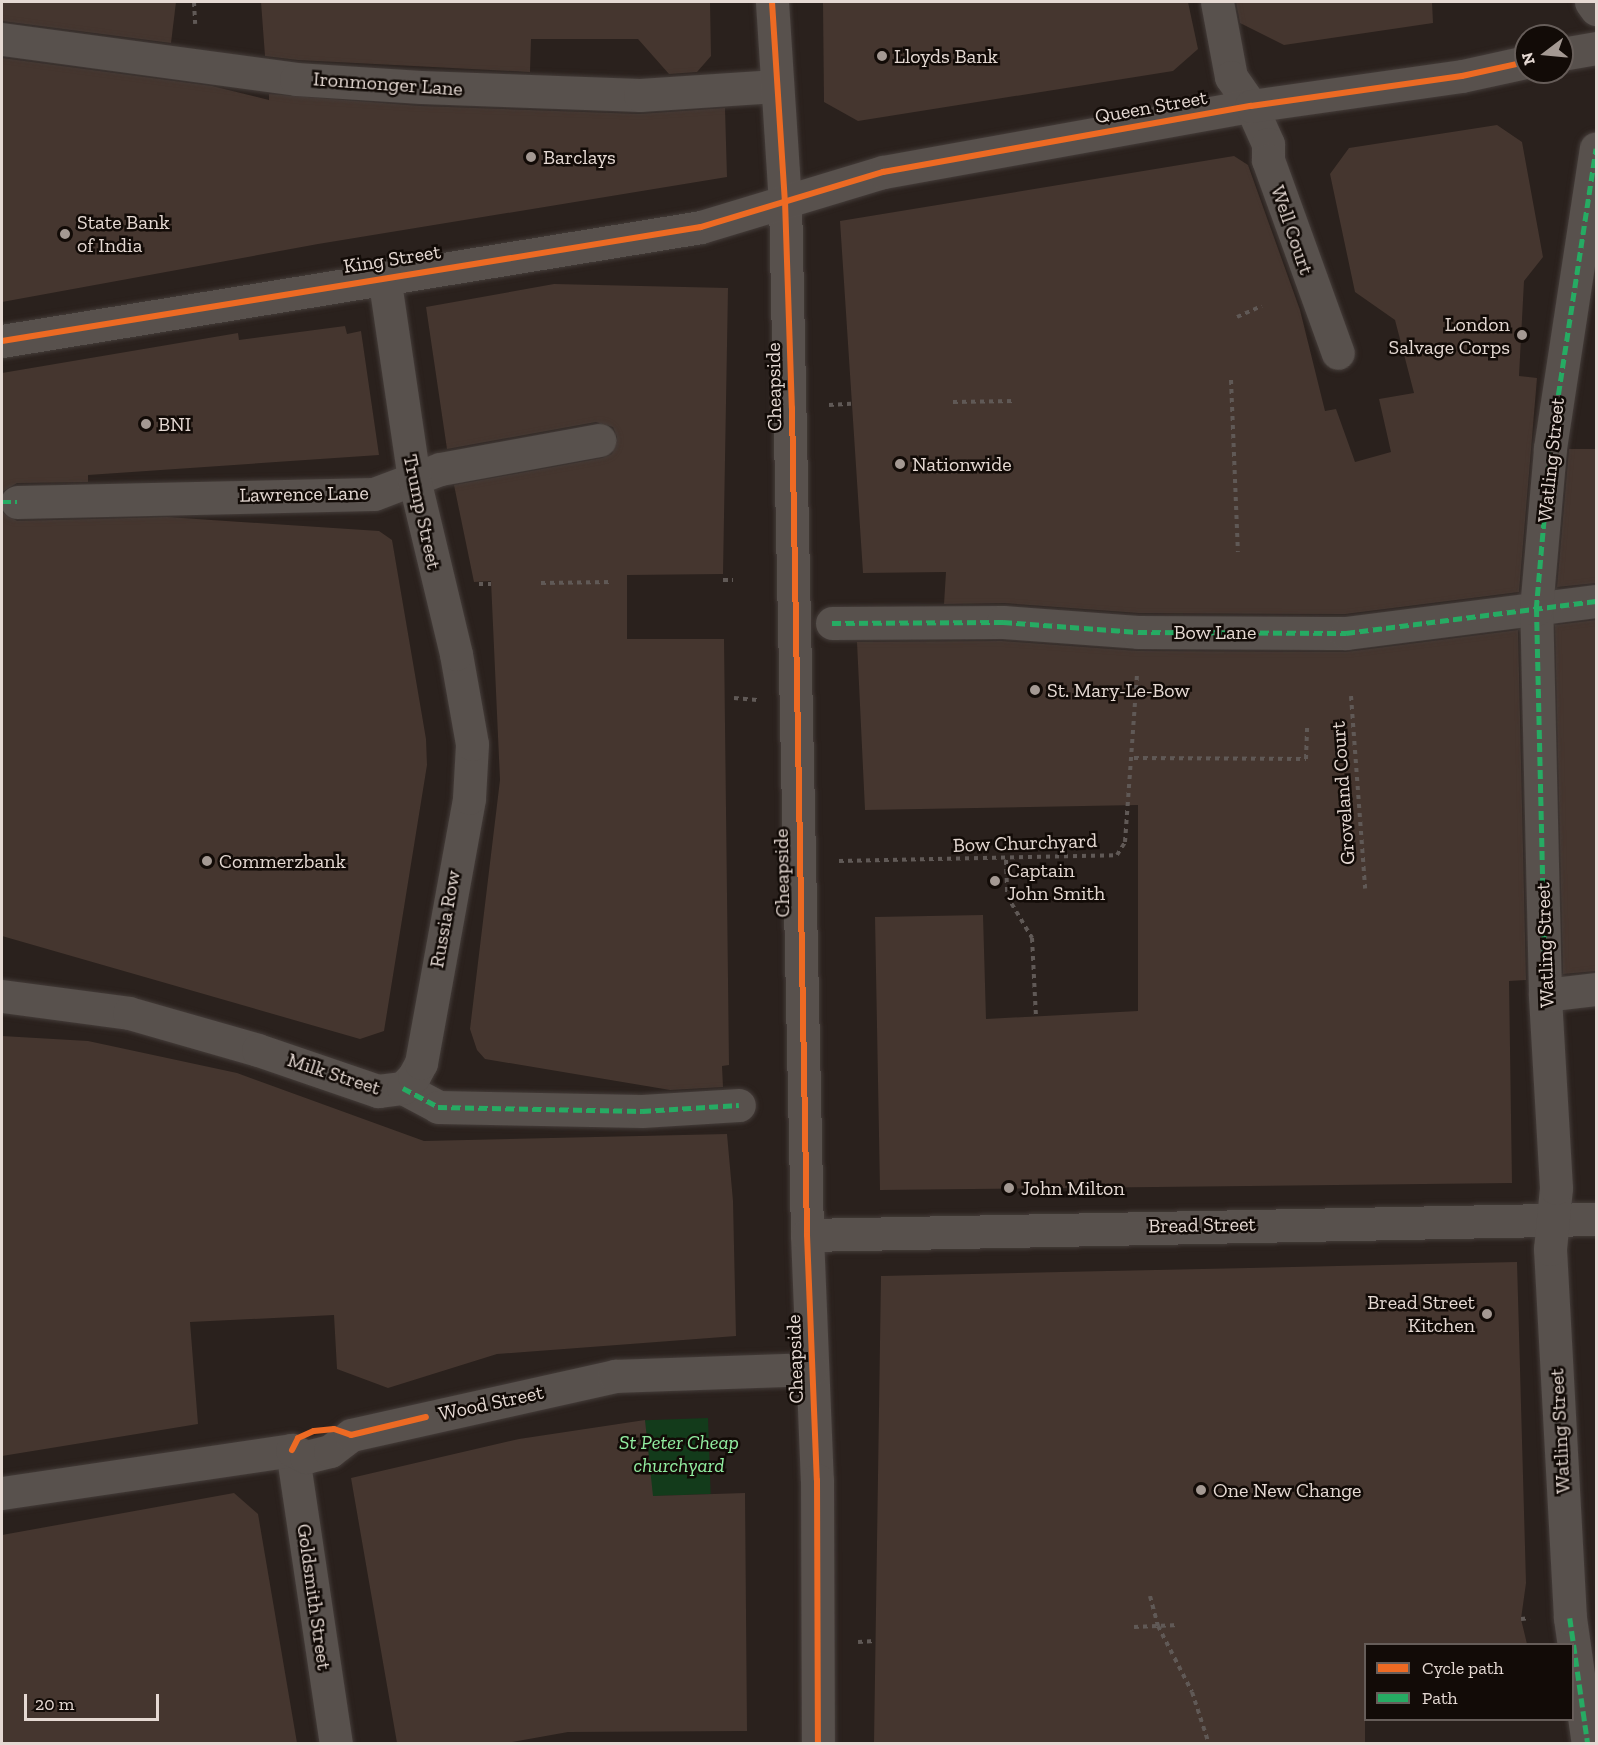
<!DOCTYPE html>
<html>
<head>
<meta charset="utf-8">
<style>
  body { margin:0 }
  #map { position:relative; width:1598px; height:1745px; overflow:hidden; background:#2a211d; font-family:"Zilla Slab",serif }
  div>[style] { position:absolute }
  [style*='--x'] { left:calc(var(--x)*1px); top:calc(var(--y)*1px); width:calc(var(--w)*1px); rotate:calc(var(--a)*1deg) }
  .green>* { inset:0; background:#133b1b; transform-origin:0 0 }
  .building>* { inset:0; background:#45362f }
  .path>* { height:4px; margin-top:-2px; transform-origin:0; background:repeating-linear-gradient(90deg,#605956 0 4.5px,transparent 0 9px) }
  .roads { filter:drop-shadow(0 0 2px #443c39) drop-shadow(0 0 2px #443c39) }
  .pedestrian>* { height:33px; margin:-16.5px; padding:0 16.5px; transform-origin:16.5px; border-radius:16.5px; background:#58514d }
  .minor>* { height:33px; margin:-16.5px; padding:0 16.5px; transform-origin:16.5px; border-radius:16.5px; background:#58514d }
  .tertiary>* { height:33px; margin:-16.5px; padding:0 16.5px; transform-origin:16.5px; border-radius:16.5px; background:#58514d }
  .quiet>* { height:4.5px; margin-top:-2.25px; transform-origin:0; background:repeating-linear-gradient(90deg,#26ab63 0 9px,transparent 0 13.5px) }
  .cycleway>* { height:6px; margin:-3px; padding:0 3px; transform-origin:3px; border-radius:3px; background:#ed6a23 }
  .dots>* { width:16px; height:16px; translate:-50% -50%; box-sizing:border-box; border:3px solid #120b07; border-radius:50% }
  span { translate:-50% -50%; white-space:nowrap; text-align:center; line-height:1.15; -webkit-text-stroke:5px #120b07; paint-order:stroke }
  .poi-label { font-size:20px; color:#e5d9d3 }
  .left { translate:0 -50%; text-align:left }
  .right { translate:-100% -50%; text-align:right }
  .street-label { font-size:20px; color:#e5d9d3 }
  .park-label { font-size:20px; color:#92eea1; font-style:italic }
  .frame { position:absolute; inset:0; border:3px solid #e5d9d3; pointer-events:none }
  .legend { position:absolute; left:1364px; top:1643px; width:210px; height:78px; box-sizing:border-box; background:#120b07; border:2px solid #665d59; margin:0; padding:8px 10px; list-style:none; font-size:18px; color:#e5d9d3 }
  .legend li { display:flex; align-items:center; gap:12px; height:30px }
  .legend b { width:30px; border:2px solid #665d59 }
  .north { position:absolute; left:1514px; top:24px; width:60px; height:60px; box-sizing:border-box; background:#120b07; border:2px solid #665d59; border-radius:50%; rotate:254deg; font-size:16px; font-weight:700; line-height:24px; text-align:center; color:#e5d9d3 }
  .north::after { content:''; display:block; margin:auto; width:21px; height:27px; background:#a49993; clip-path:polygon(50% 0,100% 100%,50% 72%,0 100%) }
  .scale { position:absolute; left:24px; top:1694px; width:135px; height:27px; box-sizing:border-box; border:3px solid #e5d9d3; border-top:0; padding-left:8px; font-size:18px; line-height:21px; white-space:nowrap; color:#e5d9d3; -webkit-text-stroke:4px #120b07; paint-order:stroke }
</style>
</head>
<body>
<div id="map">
  <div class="green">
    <i style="left:708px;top:1418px;width:76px;height:63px;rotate:88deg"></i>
  </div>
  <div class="building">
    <i style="clip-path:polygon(2px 2px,176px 2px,171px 43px,2px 21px)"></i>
    <i style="clip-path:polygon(261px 2px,710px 2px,711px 56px,697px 72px,669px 74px,638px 39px,531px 39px,530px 72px,298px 60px,265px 56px)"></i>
    <i style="clip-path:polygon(823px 2px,1188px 2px,1198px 49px,1173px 71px,858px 121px,824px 102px)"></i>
    <i style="clip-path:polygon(1236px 2px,1432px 2px,1433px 23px,1284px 45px,1240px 23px)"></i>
    <i style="clip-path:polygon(2px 58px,212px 86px,269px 100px,269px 94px,420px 106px,639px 114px,725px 108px,727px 177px,318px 244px,2px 302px)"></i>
    <i style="clip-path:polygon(1497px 125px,1522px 142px,1543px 257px,1524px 281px,1519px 376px,1537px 378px,1519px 592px,1345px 614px,1139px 613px,1004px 603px,944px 604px,946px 572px,863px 573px,840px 221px,1234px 156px,1248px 165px,1300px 310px,1325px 411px,1336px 409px,1355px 462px,1391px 452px,1379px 399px,1414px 393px,1395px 320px,1355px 292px,1330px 174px,1349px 148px)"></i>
    <i style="clip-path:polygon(554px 284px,728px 288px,723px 574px,627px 575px,627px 639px,724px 639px,729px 1065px,722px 1066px,723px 1087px,670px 1090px,485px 1059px,477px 1050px,470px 1029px,500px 780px,491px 581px,474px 582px,454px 485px,602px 458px,612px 454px,617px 437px,613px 427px,596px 422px,447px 449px,426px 307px)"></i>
    <i style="clip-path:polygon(345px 326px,347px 334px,361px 331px,379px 455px,88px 475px,88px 482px,17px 483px,2px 492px,2px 373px,238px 333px,239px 340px)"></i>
    <i style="clip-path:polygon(1569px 449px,1596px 449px,1596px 583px,1557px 587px)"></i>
    <i style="clip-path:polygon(2px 512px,17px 521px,167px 517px,379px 531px,392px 540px,426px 739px,427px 765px,384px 1031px,360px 1039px,2px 936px)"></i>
    <i style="clip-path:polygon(1596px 620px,1596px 971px,1563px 974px,1555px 625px)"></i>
    <i style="clip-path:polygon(1518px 630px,1526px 980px,1509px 981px,1512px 1183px,880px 1190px,875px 917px,983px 915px,986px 1019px,1138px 1011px,1138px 805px,865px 810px,857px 642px,1002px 641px,1138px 651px,1346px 652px)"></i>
    <i style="clip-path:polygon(2px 1036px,88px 1041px,237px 1073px,424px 1141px,727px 1134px,733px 1201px,736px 1336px,497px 1354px,388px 1388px,337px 1369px,334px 1315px,190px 1322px,198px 1424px,2px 1456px)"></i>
    <i style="clip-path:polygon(1517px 1262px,1526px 1583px,1521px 1619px,1527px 1644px,1365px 1644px,1365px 1743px,874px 1743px,881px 1276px)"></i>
    <i style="clip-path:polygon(645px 1420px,653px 1496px,745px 1493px,747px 1731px,568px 1732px,507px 1743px,397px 1743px,351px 1478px,519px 1439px)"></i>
    <i style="clip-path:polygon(234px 1493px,258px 1514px,297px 1743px,2px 1743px,2px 1535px)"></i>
  </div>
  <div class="path">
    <i style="--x:194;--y:2;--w:22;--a:87"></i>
    <i style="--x:1237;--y:317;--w:27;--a:-24"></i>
    <i style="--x:1231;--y:380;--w:172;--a:87.7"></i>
    <i style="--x:953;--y:402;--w:63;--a:-0.9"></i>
    <i style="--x:829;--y:405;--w:22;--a:-3"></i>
    <i style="--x:723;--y:580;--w:10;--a:0"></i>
    <i style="--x:541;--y:583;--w:72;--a:-0.8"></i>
    <i style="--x:479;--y:584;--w:12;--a:0"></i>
    <i style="--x:1351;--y:696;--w:193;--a:85.8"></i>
    <i style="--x:734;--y:698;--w:23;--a:5"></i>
    <i style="--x:1134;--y:758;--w:172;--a:0.3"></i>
    <i style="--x:1306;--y:759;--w:31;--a:-88"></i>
    <i style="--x:1006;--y:860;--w:36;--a:88"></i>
    <i style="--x:1007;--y:896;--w:49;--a:59.2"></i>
    <i style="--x:1032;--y:938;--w:78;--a:87.1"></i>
    <i style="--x:839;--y:861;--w:278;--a:-1.2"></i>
    <i style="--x:1117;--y:855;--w:15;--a:-58"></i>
    <i style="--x:1125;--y:842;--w:169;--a:-85.9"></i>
    <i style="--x:1150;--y:1596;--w:31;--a:75"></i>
    <i style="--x:1158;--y:1626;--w:74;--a:62.7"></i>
    <i style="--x:1192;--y:1692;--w:55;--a:71.9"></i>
    <i style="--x:1521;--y:1619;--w:9;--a:-6"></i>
    <i style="--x:1134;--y:1627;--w:45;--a:-2.5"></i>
    <i style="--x:858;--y:1642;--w:17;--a:-3"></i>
  </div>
  <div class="roads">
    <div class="pedestrian">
      <i style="--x:832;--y:623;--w:171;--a:-0.3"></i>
      <i style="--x:1003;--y:622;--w:135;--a:4.2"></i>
      <i style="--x:1138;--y:632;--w:208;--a:0.3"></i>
      <i style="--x:1346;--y:633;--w:252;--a:-7.3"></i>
      <i style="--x:1545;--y:995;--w:386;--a:-91.3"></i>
      <i style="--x:1536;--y:609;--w:162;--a:-85"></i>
      <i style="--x:1550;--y:448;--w:303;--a:-81.3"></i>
      <i style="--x:403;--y:1088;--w:40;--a:28"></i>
      <i style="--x:438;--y:1107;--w:204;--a:1.1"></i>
      <i style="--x:642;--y:1111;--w:97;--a:-3.5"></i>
      <i style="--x:1570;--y:1618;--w:127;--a:81.9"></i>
    </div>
    <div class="minor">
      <i style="--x:1217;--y:2;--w:76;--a:79.4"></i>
      <i style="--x:1231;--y:77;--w:35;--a:55"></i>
      <i style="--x:1251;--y:106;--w:42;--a:65.9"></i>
      <i style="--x:1268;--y:144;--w:16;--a:90"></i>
      <i style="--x:1268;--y:160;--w:205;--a:70.1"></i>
      <i style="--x:1591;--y:2;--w:9;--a:54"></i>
      <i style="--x:2;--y:39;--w:297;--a:7.7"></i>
      <i style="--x:296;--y:79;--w:125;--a:3.7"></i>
      <i style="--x:421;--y:87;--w:219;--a:2.1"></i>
      <i style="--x:640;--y:95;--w:136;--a:-3.8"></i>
      <i style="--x:785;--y:201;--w:1034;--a:88.78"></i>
      <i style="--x:807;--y:1235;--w:245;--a:87.7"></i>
      <i style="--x:817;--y:1480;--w:264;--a:89.8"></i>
      <i style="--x:17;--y:502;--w:357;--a:-1.3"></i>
      <i style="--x:374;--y:494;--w:71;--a:-20.7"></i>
      <i style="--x:440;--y:469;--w:162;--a:-10.3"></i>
      <i style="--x:2;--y:996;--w:128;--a:7.6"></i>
      <i style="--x:129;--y:1013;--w:134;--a:16"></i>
      <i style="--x:258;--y:1050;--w:127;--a:18.9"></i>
      <i style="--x:378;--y:1091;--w:25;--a:-7"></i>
      <i style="--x:403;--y:1088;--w:16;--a:-47"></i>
      <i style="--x:414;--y:1076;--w:15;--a:-62"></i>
      <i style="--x:421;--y:1063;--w:269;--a:-79.7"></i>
      <i style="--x:469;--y:798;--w:54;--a:-86.8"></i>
      <i style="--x:472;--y:744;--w:91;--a:-100.1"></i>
      <i style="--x:456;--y:654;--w:180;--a:-103.5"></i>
      <i style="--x:414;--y:479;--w:204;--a:-98.4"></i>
      <i style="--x:807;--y:1235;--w:789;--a:-1.16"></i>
      <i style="--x:292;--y:1450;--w:297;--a:81.5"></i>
      <i style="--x:2;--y:1493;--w:293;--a:-8.4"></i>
      <i style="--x:292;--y:1450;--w:16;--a:27"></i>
      <i style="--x:306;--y:1457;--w:25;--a:-14"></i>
      <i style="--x:330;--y:1451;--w:26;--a:-37"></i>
      <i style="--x:351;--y:1435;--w:271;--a:-12.6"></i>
      <i style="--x:615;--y:1376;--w:196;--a:-2"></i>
      <i style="--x:1570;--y:1618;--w:370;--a:-93.1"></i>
      <i style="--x:1550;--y:1249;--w:61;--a:-84.4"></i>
      <i style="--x:1556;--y:1188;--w:193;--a:-93.3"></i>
      <i style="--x:1545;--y:995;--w:51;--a:-6.7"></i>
    </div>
    <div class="tertiary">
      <i style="--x:772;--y:2;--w:199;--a:86.3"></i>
      <i style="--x:1562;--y:54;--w:35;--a:-10"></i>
      <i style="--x:2;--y:341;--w:708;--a:-9.26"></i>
      <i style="--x:701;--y:227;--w:190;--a:-16.8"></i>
      <i style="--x:883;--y:172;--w:374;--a:-10.2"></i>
      <i style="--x:1251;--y:106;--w:213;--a:-8.1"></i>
      <i style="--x:1462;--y:76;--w:66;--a:-12.3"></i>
    </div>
  </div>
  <div class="quiet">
    <i style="--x:2;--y:502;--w:15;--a:0"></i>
    <i style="--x:832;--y:623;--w:171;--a:-0.3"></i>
    <i style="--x:1003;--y:622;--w:135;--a:4.2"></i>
    <i style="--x:1138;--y:632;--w:208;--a:0.3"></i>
    <i style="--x:1346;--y:633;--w:252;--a:-7.3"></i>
    <i style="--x:1545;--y:995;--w:386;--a:-91.3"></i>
    <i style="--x:1536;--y:609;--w:162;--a:-85"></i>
    <i style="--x:1550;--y:448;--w:303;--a:-81.3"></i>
    <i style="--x:403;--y:1088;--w:40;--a:28"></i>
    <i style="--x:438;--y:1107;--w:204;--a:1.1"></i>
    <i style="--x:642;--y:1111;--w:97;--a:-3.5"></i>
    <i style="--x:1570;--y:1618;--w:127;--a:81.9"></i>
  </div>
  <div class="cycleway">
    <i style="--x:772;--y:2;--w:199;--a:86.3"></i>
    <i style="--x:785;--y:201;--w:207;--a:88.1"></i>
    <i style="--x:792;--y:408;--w:827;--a:88.96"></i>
    <i style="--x:807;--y:1235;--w:245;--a:87.7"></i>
    <i style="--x:817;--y:1480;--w:264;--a:89.8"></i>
    <i style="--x:2;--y:341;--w:708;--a:-9.26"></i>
    <i style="--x:701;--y:227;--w:190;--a:-16.8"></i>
    <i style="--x:883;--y:172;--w:374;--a:-10.2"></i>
    <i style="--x:1251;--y:106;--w:213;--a:-8.1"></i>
    <i style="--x:1462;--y:76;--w:66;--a:-12.3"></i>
    <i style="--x:292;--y:1450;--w:13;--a:-63"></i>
    <i style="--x:298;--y:1438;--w:17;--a:-24"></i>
    <i style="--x:314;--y:1431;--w:20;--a:-6"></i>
    <i style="--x:334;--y:1429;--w:18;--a:19"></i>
    <i style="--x:351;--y:1435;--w:77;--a:-13.5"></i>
  </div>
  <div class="dots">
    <i style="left:882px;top:56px;background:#a49993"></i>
    <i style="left:531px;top:157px;background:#a49993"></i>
    <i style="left:65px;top:234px;background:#a49993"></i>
    <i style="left:1522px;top:335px;background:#a49993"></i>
    <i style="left:146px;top:424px;background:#a49993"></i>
    <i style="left:900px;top:464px;background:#a49993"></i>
    <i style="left:1035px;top:690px;background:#a49993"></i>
    <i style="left:207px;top:861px;background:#a49993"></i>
    <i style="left:995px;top:881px;background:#a49993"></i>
    <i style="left:1009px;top:1188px;background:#a49993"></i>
    <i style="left:1487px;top:1314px;background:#a49993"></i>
    <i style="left:1201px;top:1490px;background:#a49993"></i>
  </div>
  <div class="poi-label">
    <span class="left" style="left:894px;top:56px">Lloyds Bank</span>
    <span class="left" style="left:543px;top:157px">Barclays</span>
    <span class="left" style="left:77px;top:234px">State Bank<br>of India</span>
    <span class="right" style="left:1510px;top:336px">London<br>Salvage Corps</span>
    <span class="left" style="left:158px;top:424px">BNI</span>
    <span class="left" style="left:912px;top:464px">Nationwide</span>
    <span class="left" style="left:1047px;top:690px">St. Mary-Le-Bow</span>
    <span class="left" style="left:219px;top:861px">Commerzbank</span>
    <span class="left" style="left:1007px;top:882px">Captain<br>John Smith</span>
    <span class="left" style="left:1021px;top:1188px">John Milton</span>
    <span class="right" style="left:1475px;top:1314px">Bread Street<br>Kitchen</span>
    <span class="left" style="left:1213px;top:1490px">One New Change</span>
  </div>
  <div class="street-label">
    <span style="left:388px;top:84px;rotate:4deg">Ironmonger Lane</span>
    <span style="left:1151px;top:107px;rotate:-10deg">Queen Street</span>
    <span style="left:1292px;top:230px;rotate:71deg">Well Court</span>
    <span style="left:392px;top:259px;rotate:-9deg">King Street</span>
    <span style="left:774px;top:387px;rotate:-91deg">Cheapside</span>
    <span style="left:1551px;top:460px;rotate:-84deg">Watling Street</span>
    <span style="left:304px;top:494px;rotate:-1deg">Lawrence Lane</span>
    <span style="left:422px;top:512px;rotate:78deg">Trump Street</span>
    <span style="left:1215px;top:632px">Bow Lane</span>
    <span style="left:1343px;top:793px;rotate:-94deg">Groveland Court</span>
    <span style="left:1025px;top:843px;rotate:-2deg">Bow Churchyard</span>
    <span style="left:782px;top:873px;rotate:-91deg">Cheapside</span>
    <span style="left:445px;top:919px;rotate:-80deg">Russia Row</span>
    <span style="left:1545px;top:945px;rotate:-92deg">Watling Street</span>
    <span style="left:334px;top:1074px;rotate:18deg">Milk Street</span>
    <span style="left:1202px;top:1225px;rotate:-1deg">Bread Street</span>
    <span style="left:795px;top:1359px;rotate:-92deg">Cheapside</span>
    <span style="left:491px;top:1403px;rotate:-12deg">Wood Street</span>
    <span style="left:1560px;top:1431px;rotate:-93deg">Watling Street</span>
    <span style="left:314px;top:1597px;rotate:82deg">Goldsmith Street</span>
  </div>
  <div class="park-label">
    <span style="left:679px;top:1454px">St Peter Cheap<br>churchyard</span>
  </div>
  <div class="frame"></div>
  <ul class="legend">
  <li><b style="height:8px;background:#ed6a23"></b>Cycle path</li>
  <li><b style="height:8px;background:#26ab63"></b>Path</li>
  </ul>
  <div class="north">N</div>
  <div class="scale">20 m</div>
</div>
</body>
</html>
